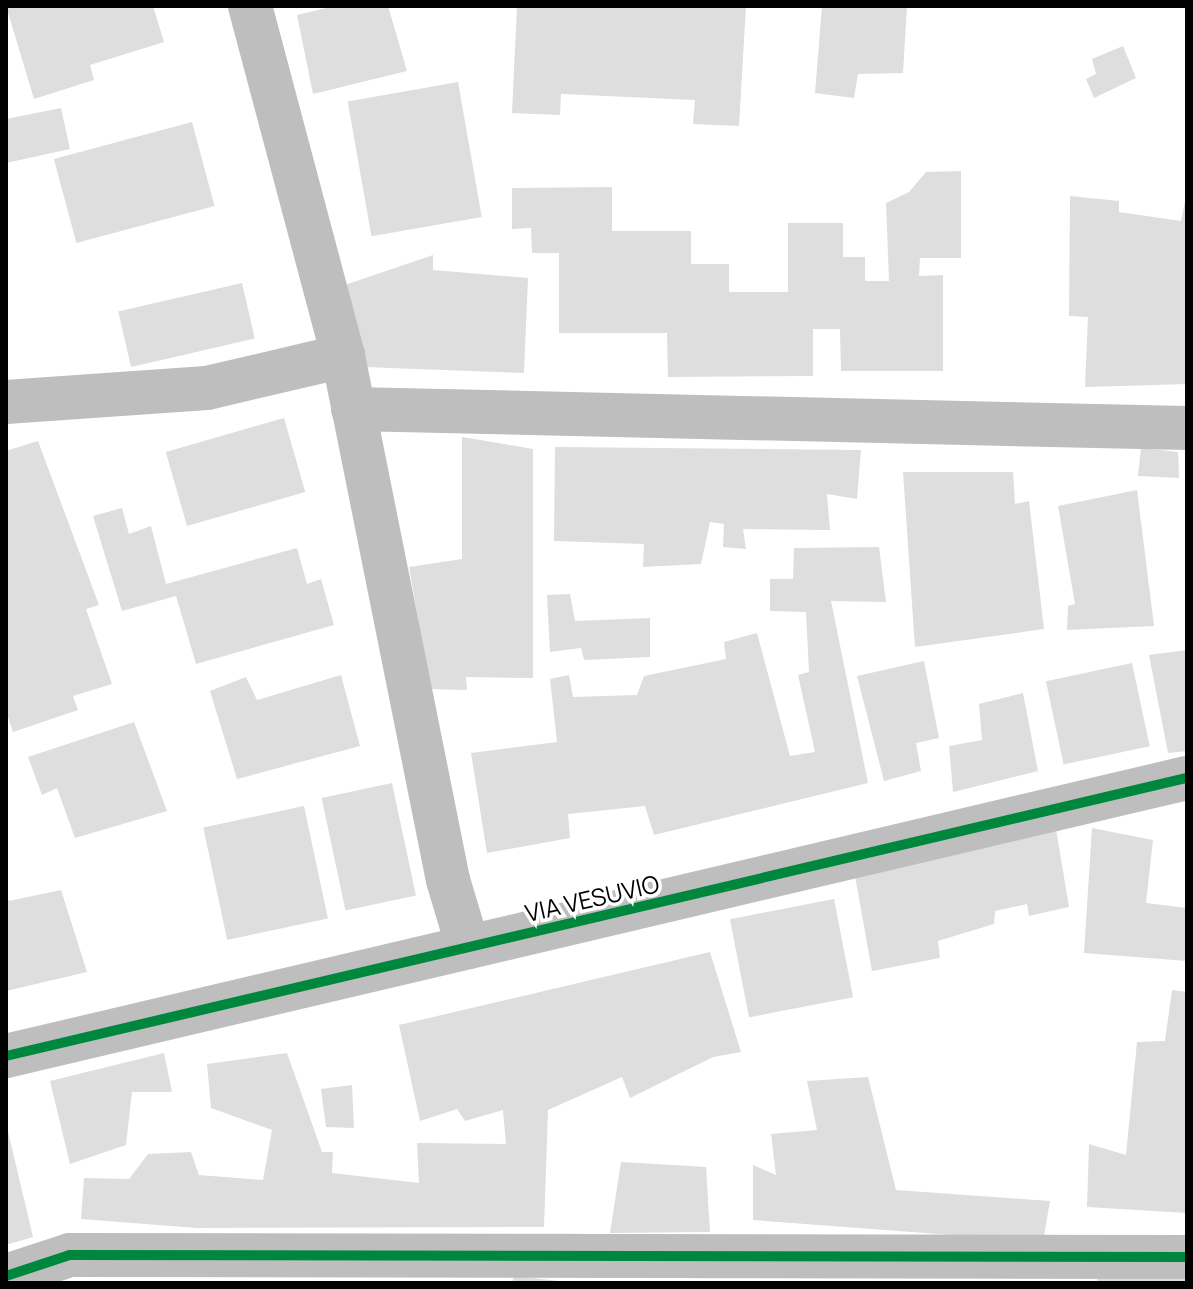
<!DOCTYPE html>
<html>
<head>
<meta charset="utf-8">
<style>
  body { margin:0 }
  #map { position:relative; width:1193px; height:1289px; overflow:hidden; background:#fff; font-family:Manrope,sans-serif }
  div>[style] { position:absolute }
  [style*='--x'] { left:calc(var(--x)*1px); top:calc(var(--y)*1px); width:calc(var(--w)*1px); rotate:calc(var(--a)*1deg) }
  .building>* { inset:0; background:#dedede; transform-origin:0 0 }
  .minor>* { height:44px; margin:-22px; padding:0 22px; transform-origin:22px; border-radius:22px; background:#bebebe }
  .cycleway>* { height:10px; margin:-5px; padding:0 5px; transform-origin:5px; border-radius:5px; background:#00873e }
  span { translate:-50% -50%; white-space:nowrap; text-align:center; line-height:1.15; -webkit-text-stroke:7px #fff; paint-order:stroke }
  .street-label { font-size:24px; color:#000 }
  .frame { position:absolute; inset:0; border:8px solid #000; pointer-events:none }
</style>
</head>
<body>
<div id="map">
  <div class="building">
    <i style="clip-path:polygon(6px 6px,153px 6px,164px 42px,90px 65px,94px 80px,34px 99px)"></i>
    <i style="clip-path:polygon(335px 6px,388px 6px,407px 71px,313px 94px,297px 15px)"></i>
    <i style="clip-path:polygon(517px 6px,746px 6px,739px 126px,693px 124px,695px 100px,561px 94px,560px 115px,512px 113px)"></i>
    <i style="clip-path:polygon(822px 6px,907px 6px,903px 73px,858px 74px,854px 98px,815px 93px)"></i>
    <i style="clip-path:polygon(1123px 46px,1136px 78px,1094px 98px,1086px 79px,1096px 74px,1092px 59px)"></i>
    <i style="left:458px;top:82px;width:137px;height:112px;rotate:80deg"></i>
    <i style="clip-path:polygon(61px 108px,70px 149px,6px 163px,6px 119px)"></i>
    <i style="left:192px;top:122px;width:87px;height:143px;rotate:75deg"></i>
    <i style="clip-path:polygon(961px 171px,961px 258px,920px 258px,919px 276px,943px 275px,943px 371px,841px 371px,840px 329px,813px 329px,813px 376px,668px 377px,667px 333px,559px 333px,559px 253px,532px 253px,531px 228px,512px 229px,512px 188px,612px 187px,612px 231px,691px 231px,691px 264px,729px 264px,729px 292px,788px 292px,788px 223px,843px 223px,843px 257px,865px 257px,865px 281px,889px 281px,886px 203px,909px 192px,926px 172px)"></i>
    <i style="clip-path:polygon(1187px 192px,1187px 384px,1085px 387px,1088px 317px,1069px 316px,1070px 196px,1119px 201px,1119px 212px,1181px 221px)"></i>
    <i style="clip-path:polygon(433px 255px,433px 270px,528px 278px,524px 373px,364px 367px,342px 286px)"></i>
    <i style="left:242px;top:283px;width:57px;height:127px;rotate:77deg"></i>
    <i style="left:284px;top:418px;width:77px;height:123px;rotate:74deg"></i>
    <i style="clip-path:polygon(462px 437px,533px 449px,533px 678px,466px 677px,467px 690px,430px 689px,409px 567px,462px 559px)"></i>
    <i style="clip-path:polygon(38px 441px,99px 605px,86px 609px,112px 684px,73px 696px,78px 710px,13px 732px,6px 711px,6px 451px)"></i>
    <i style="clip-path:polygon(555px 447px,861px 450px,857px 499px,827px 494px,830px 530px,743px 529px,746px 549px,723px 547px,724px 524px,710px 522px,701px 564px,643px 567px,644px 544px,554px 541px)"></i>
    <i style="clip-path:polygon(1141px 448px,1178px 452px,1179px 478px,1138px 476px)"></i>
    <i style="clip-path:polygon(903px 472px,1013px 472px,1015px 504px,1029px 501px,1044px 629px,915px 647px)"></i>
    <i style="clip-path:polygon(1137px 490px,1154px 626px,1067px 630px,1068px 606px,1075px 604px,1058px 506px)"></i>
    <i style="clip-path:polygon(122px 508px,129px 534px,151px 526px,166px 584px,297px 548px,307px 584px,321px 579px,334px 625px,196px 664px,176px 596px,122px 611px,93px 516px)"></i>
    <i style="clip-path:polygon(879px 547px,886px 602px,831px 601px,868px 783px,654px 835px,645px 806px,568px 814px,570px 838px,487px 853px,471px 753px,557px 742px,550px 679px,569px 675px,573px 697px,637px 695px,644px 676px,726px 659px,724px 642px,757px 633px,790px 756px,815px 752px,798px 675px,809px 672px,806px 612px,770px 611px,770px 579px,793px 579px,794px 548px)"></i>
    <i style="clip-path:polygon(570px 594px,575px 621px,650px 618px,650px 657px,584px 660px,581px 648px,550px 652px,547px 595px)"></i>
    <i style="clip-path:polygon(1187px 650px,1187px 751px,1168px 753px,1149px 655px)"></i>
    <i style="clip-path:polygon(924px 661px,939px 738px,916px 743px,921px 771px,884px 781px,857px 676px)"></i>
    <i style="left:1132px;top:663px;width:85px;height:88px;rotate:78deg"></i>
    <i style="clip-path:polygon(341px 675px,360px 746px,237px 779px,210px 691px,246px 677px,257px 700px)"></i>
    <i style="clip-path:polygon(1023px 693px,1038px 771px,953px 792px,949px 746px,982px 740px,979px 704px)"></i>
    <i style="clip-path:polygon(134px 722px,167px 811px,75px 838px,57px 788px,42px 795px,28px 757px)"></i>
    <i style="left:392px;top:783px;width:115px;height:72px;rotate:78deg"></i>
    <i style="left:304px;top:806px;width:115px;height:103px;rotate:78deg"></i>
    <i style="clip-path:polygon(1092px 828px,1153px 840px,1146px 903px,1187px 908px,1187px 961px,1084px 953px)"></i>
    <i style="clip-path:polygon(1056px 829px,1069px 907px,1029px 916px,1027px 904px,995px 911px,994px 924px,938px 941px,940px 958px,872px 971px,855px 876px)"></i>
    <i style="clip-path:polygon(61px 890px,87px 972px,6px 991px,6px 893px,9px 901px)"></i>
    <i style="left:834px;top:899px;width:100px;height:106px;rotate:79deg"></i>
    <i style="clip-path:polygon(710px 952px,741px 1052px,713px 1057px,630px 1098px,622px 1077px,548px 1110px,544px 1227px,197px 1228px,81px 1219px,84px 1178px,129px 1179px,148px 1154px,191px 1152px,199px 1175px,263px 1180px,272px 1130px,211px 1108px,207px 1064px,287px 1053px,322px 1152px,333px 1152px,332px 1173px,419px 1183px,417px 1143px,506px 1144px,503px 1110px,465px 1121px,457px 1109px,420px 1121px,399px 1025px)"></i>
    <i style="clip-path:polygon(1172px 990px,1187px 992px,1187px 1213px,1087px 1207px,1089px 1144px,1126px 1155px,1137px 1042px,1165px 1041px)"></i>
    <i style="clip-path:polygon(164px 1053px,172px 1092px,132px 1092px,126px 1145px,70px 1164px,50px 1081px)"></i>
    <i style="clip-path:polygon(868px 1077px,896px 1190px,1050px 1201px,1043px 1242px,753px 1220px,753px 1165px,776px 1175px,771px 1134px,817px 1130px,807px 1081px)"></i>
    <i style="clip-path:polygon(352px 1085px,354px 1128px,326px 1127px,321px 1089px)"></i>
    <i style="clip-path:polygon(6px 1123px,33px 1237px,6px 1245px)"></i>
    <i style="clip-path:polygon(621px 1162px,706px 1167px,710px 1232px,610px 1233px)"></i>
    <i style="clip-path:polygon(514px 1276px,560px 1281px,560px 1283px,512px 1283px)"></i>
    <i style="clip-path:polygon(1187px 1276px,1187px 1283px,1097px 1283px,1097px 1277px)"></i>
  </div>
  <div class="minor">
    <i style="--x:250;--y:6;--w:362;--a:75.1"></i>
    <i style="--x:343;--y:356;--w:534;--a:78.67"></i>
    <i style="--x:448;--y:880;--w:70;--a:73.4"></i>
    <i style="--x:6;--y:402;--w:201;--a:-4"></i>
    <i style="--x:207;--y:388;--w:140;--a:-13.2"></i>
    <i style="--x:353;--y:409;--w:834;--a:1.31"></i>
    <i style="--x:6;--y:1056;--w:1213;--a:-13.25"></i>
    <i style="--x:6;--y:1276;--w:67;--a:-18.2"></i>
    <i style="--x:70;--y:1255;--w:1117;--a:0.1"></i>
  </div>
  <div class="cycleway">
    <i style="--x:6;--y:1056;--w:1213;--a:-13.25"></i>
    <i style="--x:6;--y:1276;--w:67;--a:-18.2"></i>
    <i style="--x:70;--y:1255;--w:1117;--a:0.1"></i>
  </div>
  <div class="street-label">
    <span style="left:592px;top:898px;rotate:-13deg">VIA VESUVIO</span>
  </div>
  <div class="frame"></div>
</div>
</body>
</html>
